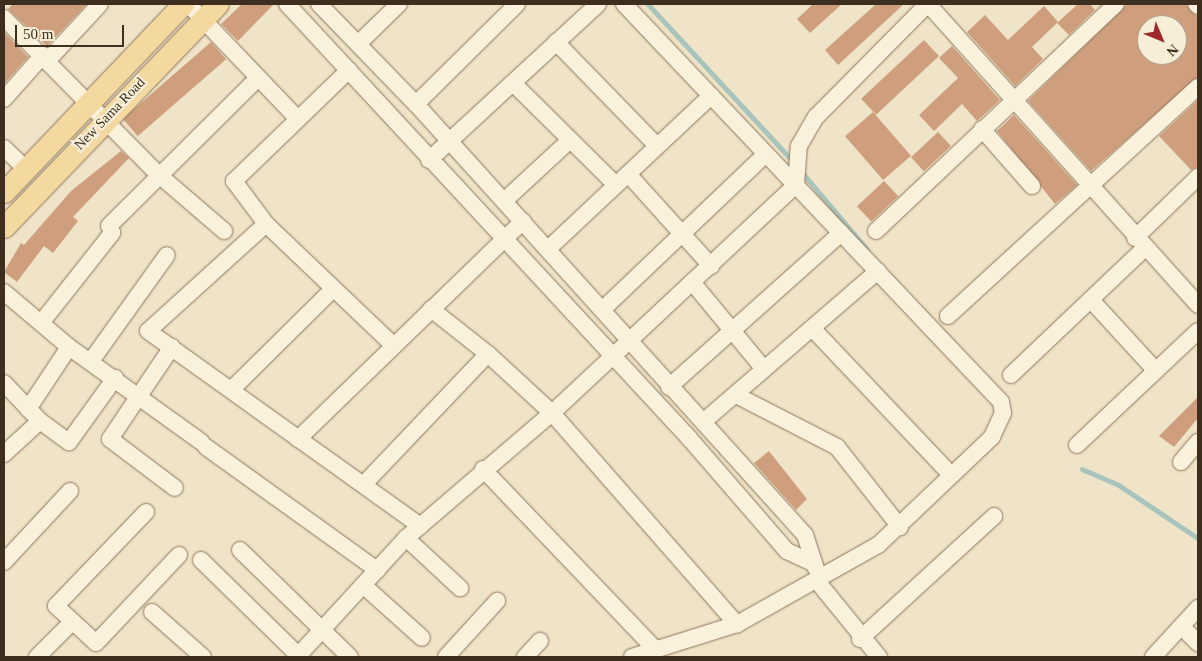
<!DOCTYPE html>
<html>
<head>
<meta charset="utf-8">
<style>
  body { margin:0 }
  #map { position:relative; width:1202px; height:661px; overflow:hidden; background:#f0e4c8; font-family:"Times New Roman",serif }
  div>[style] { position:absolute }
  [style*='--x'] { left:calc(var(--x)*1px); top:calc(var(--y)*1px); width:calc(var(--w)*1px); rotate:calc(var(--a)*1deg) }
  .stream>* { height:4.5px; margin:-2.25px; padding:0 2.25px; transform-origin:2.25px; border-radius:2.25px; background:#a9c4bc }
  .building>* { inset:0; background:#cf9f7d; transform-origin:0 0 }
  .roads { filter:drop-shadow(0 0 1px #8d765c) drop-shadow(0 0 1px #8d765c) }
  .minor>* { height:16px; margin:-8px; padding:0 8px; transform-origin:8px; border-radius:8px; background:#faf1dc }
  .major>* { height:21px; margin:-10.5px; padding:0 10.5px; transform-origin:10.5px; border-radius:10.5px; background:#f3d9a0 }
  span { translate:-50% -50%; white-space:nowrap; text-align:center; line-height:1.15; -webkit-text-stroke:4.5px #f7eed8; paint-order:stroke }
  .street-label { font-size:14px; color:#3d2e20 }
  .frame { position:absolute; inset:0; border:5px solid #3d2e20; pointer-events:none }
  .north { position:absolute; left:1137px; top:15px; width:50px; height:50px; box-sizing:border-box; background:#f7eed8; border:1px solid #ada18e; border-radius:50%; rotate:135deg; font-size:14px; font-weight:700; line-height:20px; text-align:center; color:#3d2e20 }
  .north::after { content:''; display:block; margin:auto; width:18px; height:22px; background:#9e2a2b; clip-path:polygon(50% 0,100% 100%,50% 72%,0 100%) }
  .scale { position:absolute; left:15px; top:25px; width:109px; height:22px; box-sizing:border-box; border:2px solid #3d2e20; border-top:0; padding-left:6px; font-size:15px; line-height:18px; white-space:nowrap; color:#3d2e20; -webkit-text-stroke:4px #f7eed8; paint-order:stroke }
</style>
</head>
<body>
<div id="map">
  <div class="stream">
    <i style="--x:648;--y:4;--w:214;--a:47.3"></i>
    <i style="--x:801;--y:171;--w:102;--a:49.8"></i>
    <i style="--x:1082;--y:469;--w:40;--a:23.4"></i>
    <i style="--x:1119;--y:485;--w:95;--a:33.9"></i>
  </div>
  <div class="building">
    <i style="clip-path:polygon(13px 4px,87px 4px,47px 46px,8px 9px)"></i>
    <i style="clip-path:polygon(242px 4px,274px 4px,238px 41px,221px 24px)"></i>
    <i style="clip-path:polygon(813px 4px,842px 4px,810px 33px,797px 19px)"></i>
    <i style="clip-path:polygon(876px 4px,904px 4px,838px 65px,825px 50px)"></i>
    <i style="clip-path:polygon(1078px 4px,1090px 4px,1095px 10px,1069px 35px,1057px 23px)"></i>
    <i style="clip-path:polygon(evenodd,1127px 4px,1186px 4px,1198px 17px,1198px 77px,1091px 171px,1028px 101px,1127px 4px,1147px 25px,1177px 25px,1177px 55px,1147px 55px,1147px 25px)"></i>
    <i style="clip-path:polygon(1044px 6px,1058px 22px,1032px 47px,1043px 59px,1015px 86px,967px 32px,985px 15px,1008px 40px)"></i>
    <i style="clip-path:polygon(4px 32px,28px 57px,4px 84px)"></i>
    <i style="left:924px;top:40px;width:22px;height:86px;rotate:47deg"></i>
    <i style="left:211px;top:42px;width:23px;height:117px;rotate:49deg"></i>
    <i style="clip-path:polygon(952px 46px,1000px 100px,977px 121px,962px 104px,934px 131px,919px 115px,958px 78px,939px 58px)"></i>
    <i style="clip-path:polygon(1198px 100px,1198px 167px,1191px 170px,1159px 136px)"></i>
    <i style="left:873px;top:112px;width:58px;height:37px;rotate:49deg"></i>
    <i style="clip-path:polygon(1014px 115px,1077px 185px,1055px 204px,997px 131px)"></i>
    <i style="left:938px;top:132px;width:19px;height:37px;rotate:47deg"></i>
    <i style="clip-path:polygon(121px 151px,129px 158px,73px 217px,78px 221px,53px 253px,44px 246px,17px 282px,4px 272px,21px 243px,24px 245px,71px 191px)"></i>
    <i style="left:884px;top:181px;width:21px;height:37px;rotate:47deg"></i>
    <i style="clip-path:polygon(1198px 397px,1198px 418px,1174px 447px,1159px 436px)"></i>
    <i style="clip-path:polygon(769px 451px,807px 499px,796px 510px,754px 463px)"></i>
  </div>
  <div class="roads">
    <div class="minor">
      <i style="--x:188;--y:4;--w:158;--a:46.3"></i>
      <i style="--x:287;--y:4;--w:592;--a:47.19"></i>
      <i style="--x:689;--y:438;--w:150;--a:49.1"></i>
      <i style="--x:787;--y:551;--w:29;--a:25"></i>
      <i style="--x:319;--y:4;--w:139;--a:45.9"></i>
      <i style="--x:416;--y:104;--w:581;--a:47.93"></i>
      <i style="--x:805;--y:535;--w:35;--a:72"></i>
      <i style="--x:624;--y:4;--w:548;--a:46.55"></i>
      <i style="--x:1001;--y:402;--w:11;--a:80"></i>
      <i style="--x:1003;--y:413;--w:26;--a:115"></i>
      <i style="--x:992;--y:437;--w:157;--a:136.5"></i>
      <i style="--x:878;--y:545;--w:162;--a:150.7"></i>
      <i style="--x:737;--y:624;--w:110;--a:162.6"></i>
      <i style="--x:928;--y:4;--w:404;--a:48.1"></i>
      <i style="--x:1196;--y:4;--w:3;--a:45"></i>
      <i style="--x:4;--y:18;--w:221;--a:45.4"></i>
      <i style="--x:159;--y:175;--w:86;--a:40.7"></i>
      <i style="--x:556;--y:42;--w:145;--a:45.8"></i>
      <i style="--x:359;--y:43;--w:56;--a:-44.3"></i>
      <i style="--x:48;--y:60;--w:76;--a:-47.1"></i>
      <i style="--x:349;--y:70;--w:160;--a:136"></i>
      <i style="--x:234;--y:181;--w:54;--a:53.3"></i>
      <i style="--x:266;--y:224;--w:174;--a:43.6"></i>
      <i style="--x:515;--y:85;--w:142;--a:44.7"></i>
      <i style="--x:4;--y:99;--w:59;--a:-48.4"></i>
      <i style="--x:416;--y:104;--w:142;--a:-44.7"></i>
      <i style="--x:982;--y:129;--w:76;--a:48.7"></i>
      <i style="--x:4;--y:148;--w:30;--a:44"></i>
      <i style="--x:429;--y:160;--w:230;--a:-42.7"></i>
      <i style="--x:628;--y:174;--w:124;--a:47.9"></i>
      <i style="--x:504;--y:201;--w:90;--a:-42.7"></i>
      <i style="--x:266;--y:224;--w:159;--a:137.8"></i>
      <i style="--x:148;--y:331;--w:335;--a:35.6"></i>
      <i style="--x:109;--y:226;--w:210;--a:-44.8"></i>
      <i style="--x:876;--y:231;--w:330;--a:-43.4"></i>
      <i style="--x:1135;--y:238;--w:88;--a:-44.1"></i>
      <i style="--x:548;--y:249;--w:224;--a:-43.2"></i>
      <i style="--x:692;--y:282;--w:113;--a:50.4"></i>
      <i style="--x:4;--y:292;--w:85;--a:40.2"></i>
      <i style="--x:69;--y:347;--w:163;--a:35.7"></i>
      <i style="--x:1091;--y:300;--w:96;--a:47.5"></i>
      <i style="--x:431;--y:309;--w:73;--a:38.3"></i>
      <i style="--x:602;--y:310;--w:226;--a:-43.6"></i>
      <i style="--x:948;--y:316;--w:339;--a:-42.5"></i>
      <i style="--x:41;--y:323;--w:115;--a:-51.7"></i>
      <i style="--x:813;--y:329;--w:201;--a:46.6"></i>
      <i style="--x:172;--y:347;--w:111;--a:124"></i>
      <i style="--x:110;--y:439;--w:81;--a:37"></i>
      <i style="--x:91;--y:361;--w:130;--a:-54.4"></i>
      <i style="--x:1011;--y:375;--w:185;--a:-43.5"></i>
      <i style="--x:4;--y:383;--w:52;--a:46.5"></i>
      <i style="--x:40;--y:421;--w:36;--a:36"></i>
      <i style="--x:69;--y:442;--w:79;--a:-54.3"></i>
      <i style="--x:669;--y:387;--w:231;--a:-41.8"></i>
      <i style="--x:232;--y:389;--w:142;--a:-44.7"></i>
      <i style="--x:736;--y:395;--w:114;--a:27.2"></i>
      <i style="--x:837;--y:447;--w:102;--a:51.8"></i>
      <i style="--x:28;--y:409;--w:74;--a:-56.5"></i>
      <i style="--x:703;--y:422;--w:231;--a:-40.8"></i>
      <i style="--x:298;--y:439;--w:313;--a:-44.1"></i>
      <i style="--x:1077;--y:445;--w:166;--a:-43.3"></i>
      <i style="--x:206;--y:447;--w:211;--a:35.7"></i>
      <i style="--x:4;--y:454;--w:49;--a:-42.5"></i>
      <i style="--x:1181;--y:462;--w:26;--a:-50"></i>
      <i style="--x:483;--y:469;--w:246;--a:46.3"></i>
      <i style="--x:365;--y:483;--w:178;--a:-46.4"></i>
      <i style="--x:488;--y:354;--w:87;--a:42.7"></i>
      <i style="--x:552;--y:413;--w:281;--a:48.8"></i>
      <i style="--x:146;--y:512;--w:130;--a:133.8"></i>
      <i style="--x:56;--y:606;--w:54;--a:42.8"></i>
      <i style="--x:96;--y:643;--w:121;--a:-46.7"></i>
      <i style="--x:406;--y:538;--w:74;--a:42.8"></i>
      <i style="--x:240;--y:550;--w:153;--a:44.2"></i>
      <i style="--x:201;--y:560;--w:136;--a:44.4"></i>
      <i style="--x:4;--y:562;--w:97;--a:-47.1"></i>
      <i style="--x:817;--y:581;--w:98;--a:50.8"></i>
      <i style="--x:363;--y:585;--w:79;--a:41.9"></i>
      <i style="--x:152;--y:612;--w:68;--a:41.4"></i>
      <i style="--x:1182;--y:627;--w:23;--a:45"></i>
      <i style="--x:860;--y:639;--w:182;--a:-42.5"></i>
      <i style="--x:37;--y:657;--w:49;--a:-45"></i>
      <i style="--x:297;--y:657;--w:161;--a:-47.5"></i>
      <i style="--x:406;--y:538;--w:192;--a:-40.6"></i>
      <i style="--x:552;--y:413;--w:334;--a:-43.1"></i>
      <i style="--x:796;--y:185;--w:39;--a:-86"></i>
      <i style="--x:799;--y:146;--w:34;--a:-60"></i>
      <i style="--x:816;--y:117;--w:159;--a:-45.3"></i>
      <i style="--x:446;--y:657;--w:76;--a:-47.7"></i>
      <i style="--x:525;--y:657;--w:22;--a:-47"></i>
      <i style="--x:1153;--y:657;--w:67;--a:-47.4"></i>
    </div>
    <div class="major">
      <i style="--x:4;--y:192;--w:260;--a:-46.4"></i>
      <i style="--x:4;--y:227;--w:309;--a:-46.2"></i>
    </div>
  </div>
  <div class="street-label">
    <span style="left:110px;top:114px;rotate:-46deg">New Sama Road</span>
  </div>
  <div class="frame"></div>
  <div class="north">N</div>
  <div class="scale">50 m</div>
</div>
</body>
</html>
